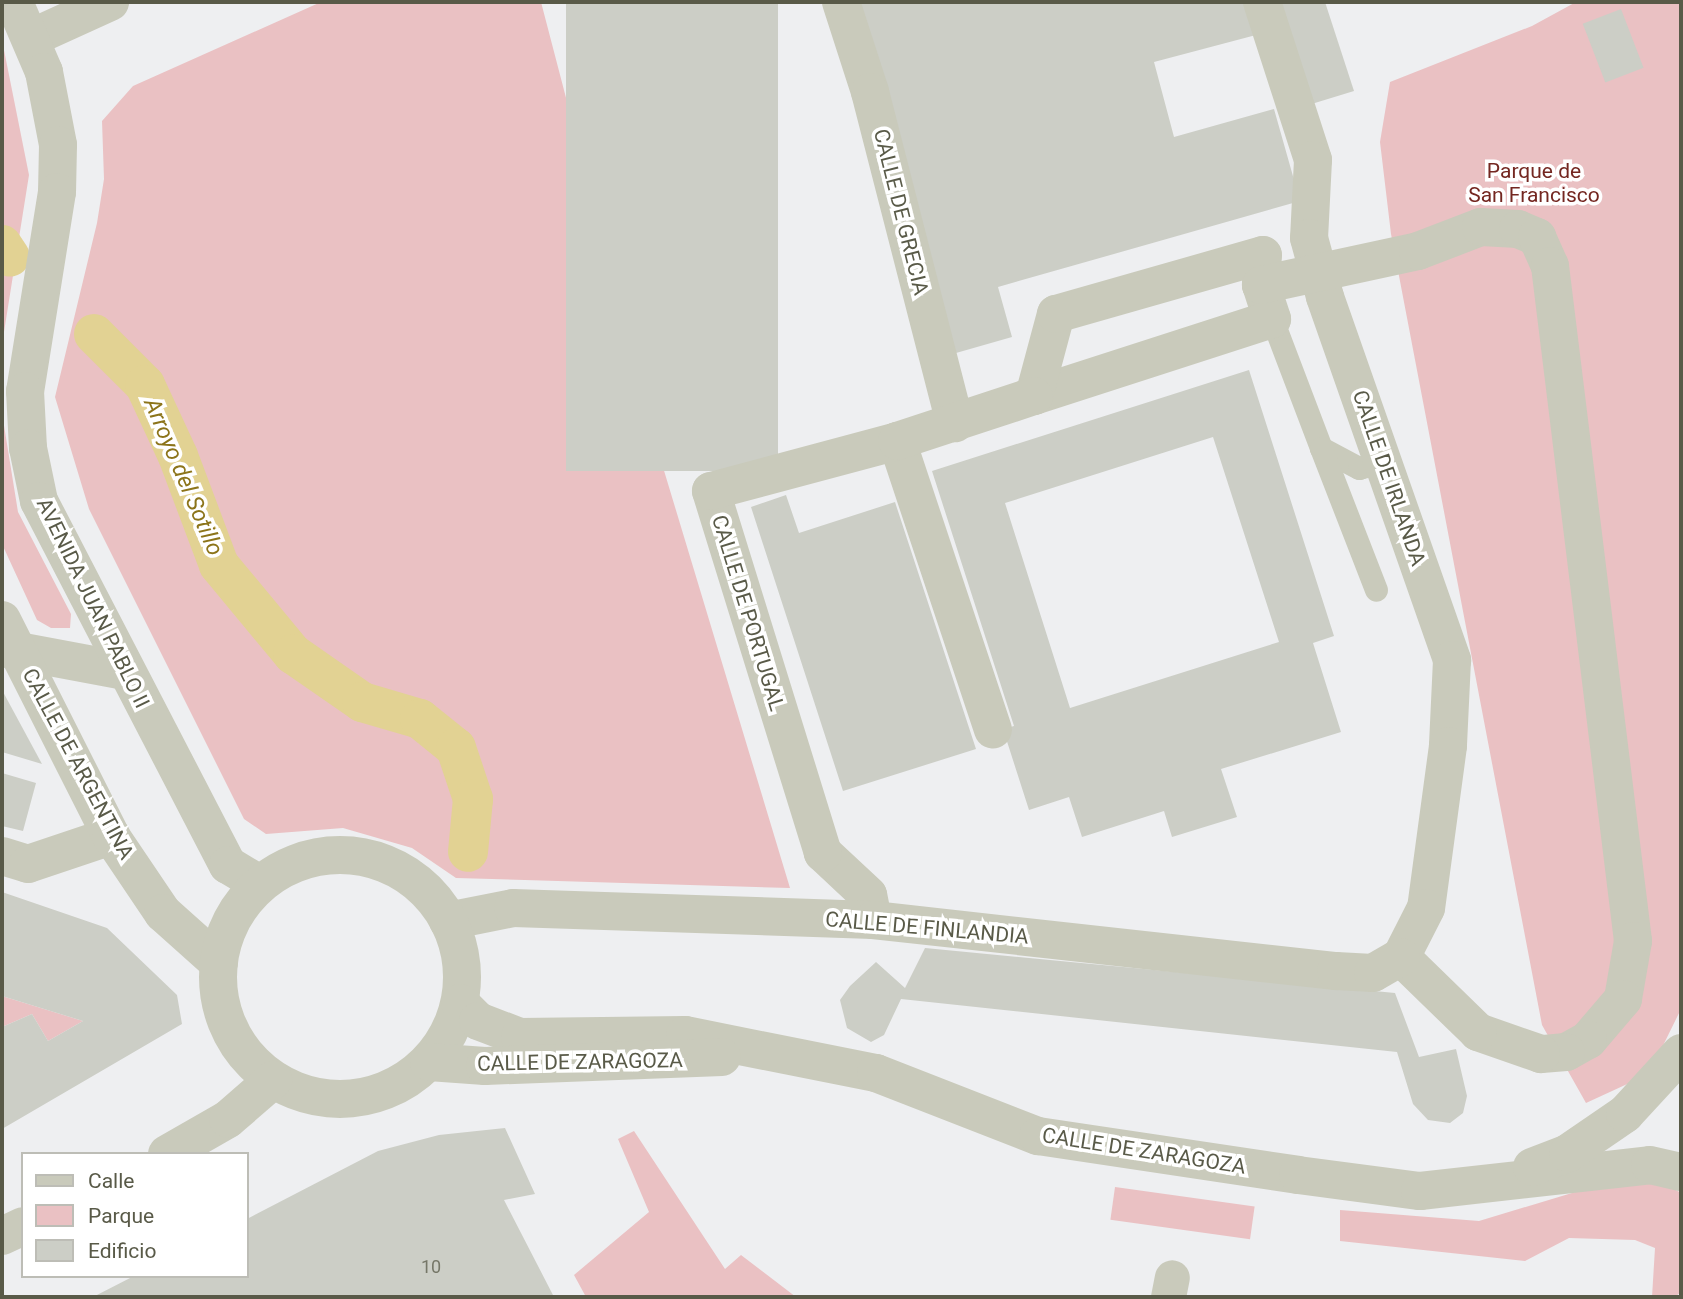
<!DOCTYPE html>
<html>
<head>
<meta charset="utf-8">
<style>
  body { margin:0 }
  #map { position:relative; width:1683px; height:1299px; overflow:hidden; background:#eeeff1; font-family:Roboto,sans-serif }
  div>[style] { position:absolute }
  [style*='--x'] { left:calc(var(--x)*1px); top:calc(var(--y)*1px); width:calc(var(--w)*1px); rotate:calc(var(--a)*1deg) }
  .green>* { inset:0; background:#eac1c3; transform-origin:0 0 }
  .canal>* { height:40px; margin:-20px; padding:0 20px; transform-origin:20px; border-radius:20px; background:#e2d293 }
  .building>* { inset:0; background:#cccec6; transform-origin:0 0 }
  .service>* { height:23px; margin:-11.5px; padding:0 11.5px; transform-origin:11.5px; border-radius:11.5px; background:#c9cabb }
  .pedestrian>* { height:35px; margin:-17.5px; padding:0 17.5px; transform-origin:17.5px; border-radius:17.5px; background:#c9cabb }
  .minor>* { height:38px; margin:-19px; padding:0 19px; transform-origin:19px; border-radius:19px; background:#c9cabb }
  .tertiary>* { height:38px; margin:-19px; padding:0 19px; transform-origin:19px; border-radius:19px; background:#c9cabb }
  .tertiary>.ring { margin:-19px; padding:0; box-sizing:content-box; background:none; border:38px solid #c9cabb; border-radius:50% }
  span { translate:-50% -50%; white-space:nowrap; text-align:center; line-height:1.15; -webkit-text-stroke:7px #fff; paint-order:stroke }
  .number-label { font-size:18px; color:#767768 }
  .number-label span { -webkit-text-stroke-width:0 }
  .park-label { font-size:21px; color:#742721 }
  .street-label { font-size:21px; color:#595a48 }
  .water-label { font-size:23px; color:#8c741a; font-style:italic }
  .frame { position:absolute; inset:0; border:4px solid #595a48; pointer-events:none }
  .legend { position:absolute; left:21px; top:1152px; width:228px; height:126px; box-sizing:border-box; background:#fff; border:2px solid #bdbdb6; margin:0; padding:9px 12px; list-style:none; font-size:21px; color:#595a48 }
  .legend li { display:flex; align-items:center; gap:14px; height:35px }
  .legend b { width:35px; border:2px solid #bdbdb6 }
</style>
</head>
<body>
<div id="map">
  <div class="green">
    <i style="clip-path:polygon(321px 2px,541px 2px,659px 454px,790px 888px,456px 878px,412px 848px,343px 828px,266px 834px,244px 819px,89px 509px,55px 397px,97px 223px,104px 179px,102px 121px,133px 86px)"></i>
    <i style="clip-path:polygon(1576px 2px,1681px 2px,1681px 1009px,1649px 1074px,1586px 1103px,1542px 1025px,1391px 234px,1380px 142px,1390px 82px,1532px 26px)"></i>
    <i style="clip-path:polygon(2px 40px,29px 175px,4px 332px,2px 382px)"></i>
    <i style="clip-path:polygon(2px 413px,18px 512px,71px 614px,70px 628px,51px 628px,37px 620px,2px 544px)"></i>
    <i style="clip-path:polygon(2px 996px,83px 1021px,48px 1041px,32px 1014px,2px 1027px)"></i>
    <i style="clip-path:polygon(634px 1131px,725px 1269px,741px 1255px,796px 1297px,586px 1297px,574px 1275px,649px 1212px,618px 1139px)"></i>
    <i style="clip-path:polygon(1660px 1181px,1681px 1193px,1681px 1292px,1675px 1297px,1652px 1297px,1655px 1248px,1635px 1240px,1569px 1238px,1525px 1261px,1340px 1241px,1340px 1210px,1479px 1221px,1605px 1183px)"></i>
    <i style="left:1115px;top:1187px;width:141px;height:33px;rotate:8deg"></i>
  </div>
  <div class="canal">
    <i style="--x:2;--y:245;--w:14;--a:56"></i>
    <i style="--x:94;--y:334;--w:72;--a:45"></i>
    <i style="--x:145;--y:385;--w:78;--a:65.1"></i>
    <i style="--x:178;--y:456;--w:116;--a:69.4"></i>
    <i style="--x:219;--y:565;--w:116;--a:50.3"></i>
    <i style="--x:293;--y:654;--w:84;--a:34.8"></i>
    <i style="--x:362;--y:702;--w:60;--a:16.3"></i>
    <i style="--x:420;--y:719;--w:46;--a:38.9"></i>
    <i style="--x:456;--y:748;--w:54;--a:71.6"></i>
    <i style="--x:473;--y:799;--w:53;--a:95.4"></i>
  </div>
  <div class="building">
    <i style="left:566px;top:2px;width:212px;height:469px"></i>
    <i style="clip-path:polygon(856px 2px,1246px 2px,1256px 35px,1154px 62px,1174px 137px,1274px 109px,1300px 201px,998px 287px,1012px 337px,956px 353px)"></i>
    <i style="clip-path:polygon(1271px 2px,1325px 2px,1354px 91px,1305px 106px)"></i>
    <i style="left:1621px;top:9px;width:63px;height:41px;rotate:69deg"></i>
    <i style="clip-path:polygon(evenodd,1249px 370px,1334px 636px,1313px 643px,1341px 732px,1221px 769px,1237px 817px,1172px 837px,1164px 811px,1082px 837px,1069px 797px,1029px 810px,1003px 729px,1014px 726px,932px 471px,1249px 370px,1213px 437px,1279px 642px,1070px 708px,1005px 503px,1213px 437px)"></i>
    <i style="clip-path:polygon(786px 495px,799px 533px,895px 502px,976px 749px,843px 791px,751px 507px)"></i>
    <i style="clip-path:polygon(2px 690px,42px 764px,2px 752px)"></i>
    <i style="clip-path:polygon(2px 773px,36px 783px,23px 831px,2px 826px)"></i>
    <i style="clip-path:polygon(2px 892px,107px 928px,177px 995px,182px 1024px,2px 1129px,2px 1027px,32px 1014px,48px 1041px,83px 1021px,2px 996px)"></i>
    <i style="clip-path:polygon(925px 948px,1395px 993px,1419px 1057px,1456px 1049px,1467px 1096px,1463px 1113px,1450px 1123px,1428px 1120px,1413px 1104px,1397px 1052px,901px 999px,884px 1035px,871px 1042px,847px 1028px,840px 1000px,850px 986px,876px 962px,905px 988px)"></i>
    <i style="clip-path:polygon(505px 1128px,535px 1194px,504px 1200px,554px 1297px,93px 1297px,134px 1276px,247px 1276px,247px 1219px,378px 1151px,439px 1135px)"></i>
  </div>
  <div class="service">
    <i style="--x:1272;--y:319;--w:138;--a:69.2"></i>
    <i style="--x:1321;--y:448;--w:43;--a:27.8"></i>
    <i style="--x:1359;--y:468;--w:26;--a:-16"></i>
    <i style="--x:1321;--y:448;--w:152;--a:68.8"></i>
  </div>
  <div class="pedestrian">
    <i style="--x:1168;--y:1297;--w:20;--a:-79"></i>
  </div>
  <div class="minor">
    <i style="--x:841;--y:2;--w:95;--a:72.1"></i>
    <i style="--x:870;--y:92;--w:342;--a:75.6"></i>
    <i style="--x:1262;--y:2;--w:166;--a:72.1"></i>
    <i style="--x:1313;--y:160;--w:78;--a:92.9"></i>
    <i style="--x:1309;--y:238;--w:61;--a:74.8"></i>
    <i style="--x:1325;--y:297;--w:385;--a:70.7"></i>
    <i style="--x:1452;--y:660;--w:86;--a:92.7"></i>
    <i style="--x:1448;--y:746;--w:163;--a:97.7"></i>
    <i style="--x:1426;--y:908;--w:55;--a:117"></i>
    <i style="--x:31;--y:38;--w:87;--a:-24.5"></i>
    <i style="--x:1263;--y:255;--w:30;--a:94"></i>
    <i style="--x:1261;--y:285;--w:36;--a:72"></i>
    <i style="--x:1272;--y:319;--w:250;--a:162.1"></i>
    <i style="--x:1034;--y:396;--w:85;--a:-75"></i>
    <i style="--x:1056;--y:314;--w:215;--a:-15.9"></i>
    <i style="--x:1261;--y:285;--w:161;--a:-12.2"></i>
    <i style="--x:1418;--y:251;--w:67;--a:-20.9"></i>
    <i style="--x:1481;--y:227;--w:37;--a:3"></i>
    <i style="--x:1518;--y:229;--w:21;--a:23"></i>
    <i style="--x:1537;--y:237;--w:32;--a:66"></i>
    <i style="--x:1550;--y:266;--w:680;--a:82.99"></i>
    <i style="--x:1633;--y:941;--w:59;--a:99.8"></i>
    <i style="--x:1623;--y:999;--w:54;--a:130.5"></i>
    <i style="--x:1588;--y:1040;--w:25;--a:151"></i>
    <i style="--x:1566;--y:1052;--w:25;--a:175"></i>
    <i style="--x:1541;--y:1054;--w:67;--a:-160.8"></i>
    <i style="--x:1478;--y:1032;--w:107;--a:-135.8"></i>
    <i style="--x:897;--y:441;--w:304;--a:71.6"></i>
    <i style="--x:2;--y:648;--w:125;--a:10.6"></i>
    <i style="--x:2;--y:856;--w:27;--a:17"></i>
    <i style="--x:28;--y:864;--w:88;--a:-18.6"></i>
    <i style="--x:873;--y:920;--w:25;--a:-101"></i>
    <i style="--x:868;--y:895;--w:62;--a:-137"></i>
    <i style="--x:823;--y:853;--w:379;--a:-107.2"></i>
    <i style="--x:711;--y:491;--w:193;--a:-15"></i>
    <i style="--x:897;--y:441;--w:144;--a:-18.2"></i>
    <i style="--x:448;--y:921;--w:66;--a:-11.3"></i>
    <i style="--x:513;--y:908;--w:360;--a:1.9"></i>
    <i style="--x:873;--y:920;--w:466;--a:6.3"></i>
    <i style="--x:1336;--y:971;--w:37;--a:3"></i>
    <i style="--x:1373;--y:973;--w:32;--a:-30"></i>
  </div>
  <div class="tertiary">
    <i style="--x:14;--y:2;--w:76;--a:66.8"></i>
    <i style="--x:44;--y:72;--w:74;--a:79.1"></i>
    <i style="--x:58;--y:145;--w:47;--a:91.2"></i>
    <i style="--x:57;--y:192;--w:202;--a:99.1"></i>
    <i style="--x:25;--y:391;--w:57;--a:87"></i>
    <i style="--x:28;--y:448;--w:54;--a:78.3"></i>
    <i style="--x:39;--y:501;--w:410;--a:62.6"></i>
    <i style="--x:228;--y:865;--w:37;--a:31"></i>
    <i style="--x:2;--y:620;--w:242;--a:63.2"></i>
    <i style="--x:111;--y:836;--w:93;--a:56"></i>
    <i style="--x:163;--y:913;--w:75;--a:41.8"></i>
    <i class="ring" style="left:218px;top:855px;width:206px;height:206px"></i>
    <i style="--x:460;--y:1003;--w:25;--a:45"></i>
    <i style="--x:478;--y:1021;--w:45;--a:20.9"></i>
    <i style="--x:520;--y:1037;--w:165;--a:-0.7"></i>
    <i style="--x:685;--y:1035;--w:195;--a:11.3"></i>
    <i style="--x:876;--y:1073;--w:174;--a:21.3"></i>
    <i style="--x:1038;--y:1136;--w:263;--a:8.5"></i>
    <i style="--x:1298;--y:1175;--w:123;--a:7.5"></i>
    <i style="--x:1420;--y:1191;--w:231;--a:-6.4"></i>
    <i style="--x:1650;--y:1165;--w:32;--a:13"></i>
    <i style="--x:429;--y:1062;--w:56;--a:4.1"></i>
    <i style="--x:485;--y:1066;--w:237;--a:-2.2"></i>
    <i style="--x:167;--y:1154;--w:70;--a:-29.8"></i>
    <i style="--x:228;--y:1119;--w:60;--a:-40.9"></i>
    <i style="--x:1532;--y:1167;--w:39;--a:-21"></i>
    <i style="--x:1568;--y:1153;--w:69;--a:-34.4"></i>
    <i style="--x:1625;--y:1114;--w:83;--a:-47.4"></i>
    <i style="--x:2;--y:1236;--w:23;--a:-25"></i>
  </div>
  <div class="number-label">
    <span style="left:431px;top:1267px">10</span>
  </div>
  <div class="park-label">
    <span style="left:1534px;top:183px">Parque de<br>San Francisco</span>
  </div>
  <div class="street-label">
    <span style="left:901px;top:212px;rotate:76deg">CALLE DE GRECIA</span>
    <span style="left:1389px;top:478px;rotate:71deg">CALLE DE IRLANDA</span>
    <span style="left:93px;top:603px;rotate:64deg">AVENIDA JUAN PABLO II</span>
    <span style="left:748px;top:613px;rotate:73deg">CALLE DE PORTUGAL</span>
    <span style="left:78px;top:764px;rotate:62deg">CALLE DE ARGENTINA</span>
    <span style="left:927px;top:928px;rotate:5deg">CALLE DE FINLANDIA</span>
    <span style="left:580px;top:1062px;rotate:-1deg">CALLE DE ZARAGOZA</span>
    <span style="left:1144px;top:1151px;rotate:9deg">CALLE DE ZARAGOZA</span>
  </div>
  <div class="water-label">
    <span style="left:183px;top:477px;rotate:67deg">Arroyo del Sotillo</span>
  </div>
  <div class="frame"></div>
  <ul class="legend">
  <li><b style="height:9px;background:#c9cabb"></b>Calle</li>
  <li><b style="height:19px;background:#eac1c3"></b>Parque</li>
  <li><b style="height:19px;background:#cccec6"></b>Edificio</li>
  </ul>
</div>
</body>
</html>
